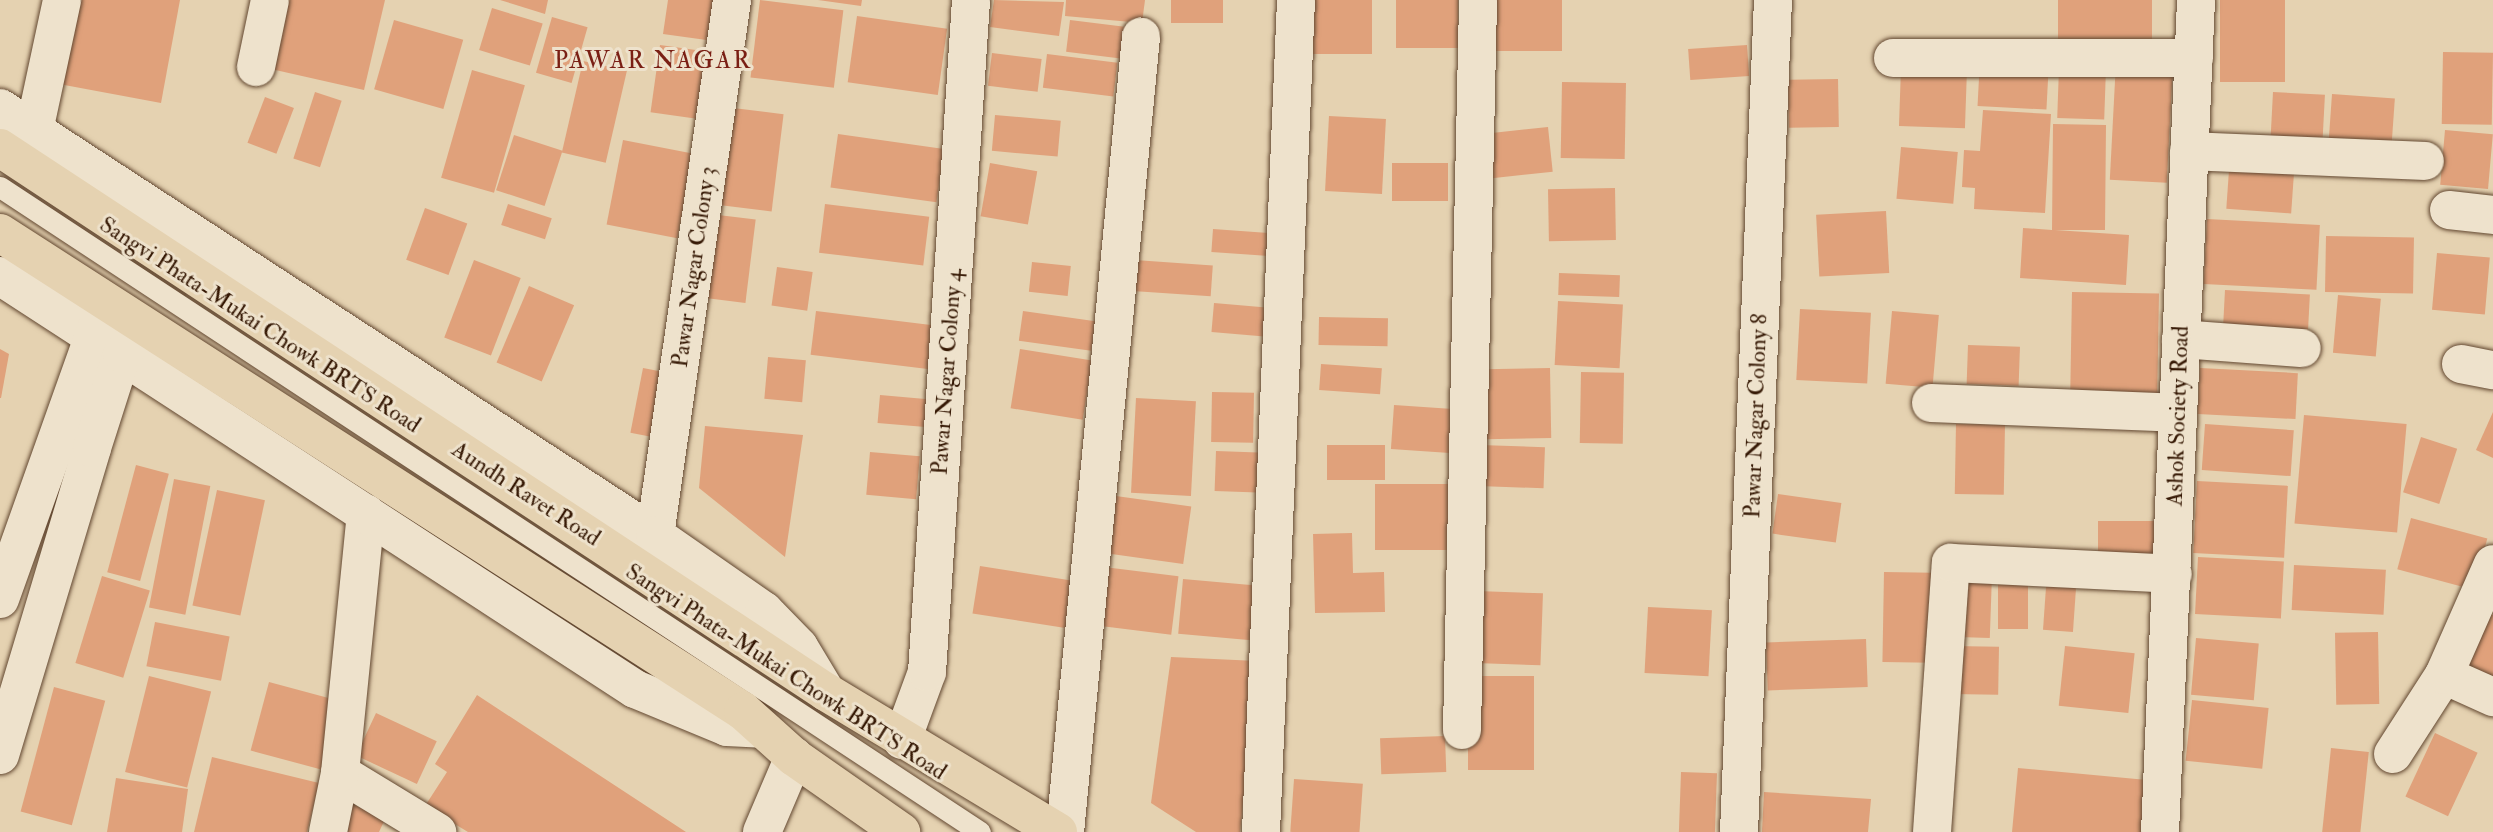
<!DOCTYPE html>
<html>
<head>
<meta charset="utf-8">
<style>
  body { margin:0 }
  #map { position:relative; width:2493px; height:832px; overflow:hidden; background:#e5d2b1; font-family:"IM FELL Double Pica",serif }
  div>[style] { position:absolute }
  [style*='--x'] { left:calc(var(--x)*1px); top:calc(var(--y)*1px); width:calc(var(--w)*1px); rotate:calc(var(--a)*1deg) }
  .building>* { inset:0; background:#e0a17b; transform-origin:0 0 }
  .secondary-tunnel>* { height:38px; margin-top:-19px; transform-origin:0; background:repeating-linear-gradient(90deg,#c2ad8f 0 38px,transparent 0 57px) }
  .roads { filter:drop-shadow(0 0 2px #624730) drop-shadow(0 0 2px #624730) }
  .lane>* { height:21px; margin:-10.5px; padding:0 10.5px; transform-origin:10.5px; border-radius:10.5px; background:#eee2cc }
  .street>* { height:38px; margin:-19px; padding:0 19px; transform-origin:19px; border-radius:19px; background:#eee2cc }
  .secondary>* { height:38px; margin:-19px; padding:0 19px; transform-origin:19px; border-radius:19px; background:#eee2cc }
  .primary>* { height:38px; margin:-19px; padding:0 19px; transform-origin:19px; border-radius:19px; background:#e5d2b1 }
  span { translate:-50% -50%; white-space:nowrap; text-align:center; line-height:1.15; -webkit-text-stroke:6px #eee2cc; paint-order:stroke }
  .street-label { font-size:23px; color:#361905 }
  .neighbourhood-label { font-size:24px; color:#7a1f14; letter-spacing:2px }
</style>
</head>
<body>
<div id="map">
  <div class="building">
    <i style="clip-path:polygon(75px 0,180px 0,161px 103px,59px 84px)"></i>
    <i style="clip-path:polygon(287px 0,385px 0,364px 90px,271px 69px)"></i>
    <i style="clip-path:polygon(500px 0,548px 0,545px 14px)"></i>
    <i style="clip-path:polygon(668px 0,727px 0,721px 42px,663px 34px)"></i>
    <i style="left:760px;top:0;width:84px;height:78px;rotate:7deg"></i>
    <i style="clip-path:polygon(818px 0,862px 0,861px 6px)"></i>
    <i style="clip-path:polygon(994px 0,1064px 2px,1059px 36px,990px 27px)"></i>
    <i style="clip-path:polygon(1066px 0,1145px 0,1142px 23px,1065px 16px)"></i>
    <i style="left:1171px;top:0;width:52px;height:23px"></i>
    <i style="left:1311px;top:0;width:61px;height:54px"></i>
    <i style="left:1396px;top:0;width:62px;height:48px"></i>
    <i style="left:1494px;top:0;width:68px;height:51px"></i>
    <i style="left:2058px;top:0;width:94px;height:48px"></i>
    <i style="left:2220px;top:0;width:65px;height:82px"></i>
    <i style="left:492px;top:8px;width:53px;height:44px;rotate:17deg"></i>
    <i style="left:857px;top:16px;width:91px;height:67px;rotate:8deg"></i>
    <i style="left:552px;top:17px;width:37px;height:58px;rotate:16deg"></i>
    <i style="left:394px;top:20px;width:72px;height:72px;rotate:16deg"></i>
    <i style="left:1070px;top:20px;width:67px;height:32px;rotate:7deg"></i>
    <i style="left:660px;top:45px;width:61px;height:68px;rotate:8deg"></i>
    <i style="left:1747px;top:45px;width:31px;height:59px;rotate:86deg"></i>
    <i style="left:2443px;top:52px;width:50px;height:72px;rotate:1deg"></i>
    <i style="left:992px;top:53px;width:50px;height:33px;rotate:7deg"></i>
    <i style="left:1047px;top:54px;width:71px;height:34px;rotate:7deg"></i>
    <i style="left:1980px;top:59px;width:69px;height:47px;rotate:3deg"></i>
    <i style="left:583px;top:61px;width:45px;height:94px;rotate:13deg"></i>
    <i style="left:2116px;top:62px;width:57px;height:118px;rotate:3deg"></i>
    <i style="left:2059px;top:67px;width:47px;height:51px;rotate:2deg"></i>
    <i style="left:1901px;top:68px;width:66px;height:58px;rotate:2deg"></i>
    <i style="left:472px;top:70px;width:55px;height:112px;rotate:16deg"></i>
    <i style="left:1838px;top:79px;width:48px;height:50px;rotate:89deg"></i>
    <i style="left:1562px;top:82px;width:64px;height:76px;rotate:1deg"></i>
    <i style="left:315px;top:92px;width:28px;height:70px;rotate:18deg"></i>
    <i style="left:2273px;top:92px;width:52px;height:59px;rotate:3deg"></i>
    <i style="left:2332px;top:94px;width:63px;height:57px;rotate:4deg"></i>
    <i style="left:265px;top:97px;width:31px;height:49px;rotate:21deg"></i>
    <i style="left:725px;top:107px;width:59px;height:98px;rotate:7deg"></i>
    <i style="clip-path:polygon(1983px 110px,2051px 114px,2045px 213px,1974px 209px,1975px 188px,1962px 187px,1964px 150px,1980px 151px)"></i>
    <i style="left:995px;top:115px;width:66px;height:36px;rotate:5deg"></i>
    <i style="left:1329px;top:116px;width:57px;height:75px;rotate:3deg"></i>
    <i style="clip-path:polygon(2053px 124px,2106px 125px,2105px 230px,2055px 230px,2129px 235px,2126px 285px,2020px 278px,2023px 228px,2052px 230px)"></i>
    <i style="left:1548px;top:127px;width:45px;height:61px;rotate:84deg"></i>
    <i style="left:2445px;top:130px;width:48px;height:55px;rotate:5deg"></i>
    <i style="left:838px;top:134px;width:107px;height:54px;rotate:8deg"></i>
    <i style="left:514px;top:135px;width:51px;height:58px;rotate:18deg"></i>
    <i style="left:623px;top:140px;width:72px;height:86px;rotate:11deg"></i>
    <i style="left:1901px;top:147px;width:57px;height:52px;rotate:5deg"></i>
    <i style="left:2230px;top:156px;width:65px;height:53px;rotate:4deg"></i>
    <i style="left:990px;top:163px;width:48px;height:54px;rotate:10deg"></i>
    <i style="left:1392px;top:163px;width:56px;height:38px"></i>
    <i style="left:1615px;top:188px;width:52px;height:67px;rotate:89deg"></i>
    <i style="left:508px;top:204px;width:46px;height:22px;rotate:18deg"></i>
    <i style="left:825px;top:204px;width:105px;height:49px;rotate:7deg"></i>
    <i style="left:425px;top:208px;width:45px;height:55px;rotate:20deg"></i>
    <i style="left:1886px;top:211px;width:62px;height:70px;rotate:87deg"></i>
    <i style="left:710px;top:214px;width:46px;height:84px;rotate:7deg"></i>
    <i style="left:2207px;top:219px;width:113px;height:65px;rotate:3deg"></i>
    <i style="left:1213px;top:229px;width:65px;height:23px;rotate:4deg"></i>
    <i style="left:2326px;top:236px;width:88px;height:56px;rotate:1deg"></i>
    <i style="left:2437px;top:253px;width:53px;height:57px;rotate:5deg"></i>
    <i style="left:474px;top:260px;width:50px;height:83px;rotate:21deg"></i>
    <i style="left:1135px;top:260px;width:78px;height:31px;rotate:4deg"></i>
    <i style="left:1032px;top:262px;width:39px;height:30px;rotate:6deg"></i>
    <i style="left:777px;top:267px;width:36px;height:39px;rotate:8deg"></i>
    <i style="left:1559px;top:273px;width:61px;height:22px;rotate:2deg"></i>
    <i style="left:529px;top:286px;width:49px;height:83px;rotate:23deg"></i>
    <i style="left:2225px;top:290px;width:85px;height:45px;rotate:3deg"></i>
    <i style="left:2072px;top:292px;width:87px;height:109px;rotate:1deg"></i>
    <i style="left:2338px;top:295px;width:43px;height:58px;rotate:5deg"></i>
    <i style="left:1558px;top:301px;width:65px;height:64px;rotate:3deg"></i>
    <i style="left:1214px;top:303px;width:59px;height:29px;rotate:5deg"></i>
    <i style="left:1800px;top:309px;width:71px;height:71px;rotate:3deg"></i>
    <i style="left:816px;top:311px;width:120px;height:44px;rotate:7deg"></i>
    <i style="left:1023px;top:311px;width:73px;height:30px;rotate:8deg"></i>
    <i style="left:1892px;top:311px;width:47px;height:73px;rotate:5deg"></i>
    <i style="left:1319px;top:317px;width:69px;height:28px;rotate:1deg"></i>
    <i style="left:1968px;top:345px;width:52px;height:39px;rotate:2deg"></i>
    <i style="clip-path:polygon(0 349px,9px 354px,1px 398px,0 398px)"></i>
    <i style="left:1020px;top:349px;width:73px;height:60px;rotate:9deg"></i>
    <i style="left:768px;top:357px;width:38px;height:42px;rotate:5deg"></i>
    <i style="left:1321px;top:364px;width:61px;height:26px;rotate:4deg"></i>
    <i style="left:643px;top:368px;width:25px;height:66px;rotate:11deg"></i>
    <i style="left:1550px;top:368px;width:70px;height:66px;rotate:89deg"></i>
    <i style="left:2200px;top:368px;width:98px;height:46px;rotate:3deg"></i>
    <i style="left:1581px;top:372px;width:43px;height:71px;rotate:1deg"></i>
    <i style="left:1212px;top:392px;width:42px;height:50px;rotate:1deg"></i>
    <i style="left:880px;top:395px;width:57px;height:28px;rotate:5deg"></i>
    <i style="left:1136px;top:398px;width:60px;height:95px;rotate:3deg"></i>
    <i style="left:1394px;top:405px;width:59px;height:44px;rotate:4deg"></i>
    <i style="clip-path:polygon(2493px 412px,2493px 458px,2476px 450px)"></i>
    <i style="left:2304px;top:415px;width:103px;height:109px;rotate:5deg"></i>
    <i style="left:1956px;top:424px;width:49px;height:70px;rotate:1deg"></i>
    <i style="left:2205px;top:424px;width:89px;height:46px;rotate:4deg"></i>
    <i style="clip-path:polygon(705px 426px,803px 435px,785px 557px,699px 488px)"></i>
    <i style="left:2421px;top:437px;width:38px;height:58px;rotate:18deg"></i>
    <i style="left:1327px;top:445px;width:58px;height:35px"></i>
    <i style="left:1480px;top:445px;width:65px;height:41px;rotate:2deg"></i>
    <i style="left:1216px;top:451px;width:59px;height:40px;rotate:2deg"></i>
    <i style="left:870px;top:452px;width:50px;height:43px;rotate:5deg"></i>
    <i style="left:136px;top:465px;width:34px;height:111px;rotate:15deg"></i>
    <i style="left:174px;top:479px;width:37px;height:131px;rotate:11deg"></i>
    <i style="left:2197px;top:481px;width:91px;height:72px;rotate:3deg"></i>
    <i style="left:1375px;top:484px;width:80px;height:66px"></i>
    <i style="left:217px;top:490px;width:49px;height:118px;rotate:12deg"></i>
    <i style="left:1778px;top:494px;width:64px;height:40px;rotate:8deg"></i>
    <i style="left:1116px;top:496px;width:76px;height:58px;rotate:8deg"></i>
    <i style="left:2411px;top:518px;width:79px;height:53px;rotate:15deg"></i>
    <i style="left:2098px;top:521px;width:56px;height:42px"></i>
    <i style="clip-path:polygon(1352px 533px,1353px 573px,1384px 572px,1385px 612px,1315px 613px,1313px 534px)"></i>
    <i style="left:2198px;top:557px;width:86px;height:57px;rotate:3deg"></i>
    <i style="left:2294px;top:565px;width:92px;height:45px;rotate:3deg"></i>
    <i style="left:980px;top:566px;width:94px;height:48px;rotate:9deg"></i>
    <i style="left:1104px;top:567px;width:75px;height:59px;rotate:7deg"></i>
    <i style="left:1998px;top:571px;width:30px;height:58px"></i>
    <i style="left:1884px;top:572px;width:49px;height:90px;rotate:1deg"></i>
    <i style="left:2047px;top:573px;width:30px;height:57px;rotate:4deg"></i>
    <i style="left:1960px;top:574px;width:32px;height:63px;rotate:2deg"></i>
    <i style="left:102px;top:576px;width:50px;height:91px;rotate:17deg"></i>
    <i style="left:1183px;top:579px;width:79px;height:55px;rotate:5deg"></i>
    <i style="left:1477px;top:591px;width:66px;height:72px;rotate:2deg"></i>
    <i style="left:1648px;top:607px;width:64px;height:66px;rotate:3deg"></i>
    <i style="clip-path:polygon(2484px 612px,2493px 615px,2493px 678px,2462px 666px)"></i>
    <i style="left:155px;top:622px;width:76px;height:45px;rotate:11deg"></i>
    <i style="left:2378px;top:632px;width:72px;height:43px;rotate:89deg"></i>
    <i style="left:2196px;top:638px;width:63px;height:57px;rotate:5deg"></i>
    <i style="left:1866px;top:639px;width:48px;height:100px;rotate:88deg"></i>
    <i style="left:1952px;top:646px;width:47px;height:48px;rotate:1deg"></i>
    <i style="left:2065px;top:646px;width:70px;height:60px;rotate:6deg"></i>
    <i style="clip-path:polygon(1171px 657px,1257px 661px,1240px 832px,1196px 832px,1151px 803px)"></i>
    <i style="left:149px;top:676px;width:64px;height:99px;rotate:14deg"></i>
    <i style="left:1534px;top:676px;width:94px;height:66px;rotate:90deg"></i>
    <i style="left:269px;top:682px;width:74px;height:71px;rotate:15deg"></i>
    <i style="left:54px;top:687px;width:53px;height:129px;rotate:15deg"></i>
    <i style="clip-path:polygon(477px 695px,686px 832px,468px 832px,425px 806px,447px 772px,435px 764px)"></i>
    <i style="left:2192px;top:700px;width:77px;height:61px;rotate:6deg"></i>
    <i style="left:376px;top:713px;width:67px;height:47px;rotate:25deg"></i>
    <i style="left:2435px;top:733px;width:47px;height:70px;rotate:25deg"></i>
    <i style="left:1445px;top:736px;width:36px;height:65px;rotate:88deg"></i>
    <i style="left:2331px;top:748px;width:38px;height:85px;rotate:6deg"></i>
    <i style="clip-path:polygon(212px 757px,319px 783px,307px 832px,194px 832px)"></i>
    <i style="clip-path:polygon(2018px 768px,2147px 780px,2142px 832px,2012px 832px)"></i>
    <i style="left:1681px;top:772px;width:36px;height:60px;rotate:2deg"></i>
    <i style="clip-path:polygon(116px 778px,188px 789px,182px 832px,107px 832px)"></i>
    <i style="left:1294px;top:779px;width:69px;height:53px;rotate:4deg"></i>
    <i style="clip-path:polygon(1764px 792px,1871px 799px,1868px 832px,1762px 832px)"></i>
    <i style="clip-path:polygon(352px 804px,385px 819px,379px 832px,339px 832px)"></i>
  </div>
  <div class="secondary-tunnel">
    <i style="--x:99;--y:321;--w:93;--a:-55.5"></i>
    <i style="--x:132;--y:341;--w:92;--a:-55.6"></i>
  </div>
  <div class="roads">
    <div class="lane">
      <i style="--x:0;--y:187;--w:1173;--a:33.35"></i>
    </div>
    <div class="street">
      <i style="--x:1893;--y:58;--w:301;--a:0"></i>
      <i style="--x:256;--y:67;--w:68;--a:-78.2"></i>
      <i style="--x:34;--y:131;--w:134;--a:-77.9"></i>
      <i style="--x:2189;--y:151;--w:236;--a:2.4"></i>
      <i style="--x:2449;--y:210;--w:44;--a:6.5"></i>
      <i style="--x:2181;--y:339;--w:121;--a:4.3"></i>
      <i style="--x:2461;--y:364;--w:33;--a:11"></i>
      <i style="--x:1931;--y:403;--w:245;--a:2.3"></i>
      <i style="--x:655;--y:535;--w:541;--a:-81.81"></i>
      <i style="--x:2444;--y:675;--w:54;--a:24.2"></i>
      <i style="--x:1462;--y:730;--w:730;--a:-88.74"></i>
      <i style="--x:902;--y:740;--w:72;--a:-69.8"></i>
      <i style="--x:927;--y:672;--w:673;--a:-86.25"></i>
      <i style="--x:2393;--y:754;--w:94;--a:-57.2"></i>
      <i style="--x:2444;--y:675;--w:121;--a:-66.2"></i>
      <i style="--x:340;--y:773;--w:114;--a:31.3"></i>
      <i style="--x:328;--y:832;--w:60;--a:-78.5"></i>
      <i style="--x:340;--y:773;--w:261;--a:-84.3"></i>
      <i style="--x:762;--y:832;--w:82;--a:-66.9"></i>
      <i style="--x:1065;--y:832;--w:799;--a:-84.54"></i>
      <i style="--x:1261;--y:832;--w:833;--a:-87.59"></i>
      <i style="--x:1739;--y:832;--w:833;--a:-87.66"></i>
      <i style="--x:1932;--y:832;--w:270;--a:-86"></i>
      <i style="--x:1951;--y:563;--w:222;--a:2.8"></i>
      <i style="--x:2160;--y:832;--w:833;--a:-87.52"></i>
    </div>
    <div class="secondary">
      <i style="--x:0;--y:108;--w:782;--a:33.1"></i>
      <i style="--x:655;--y:535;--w:133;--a:34.9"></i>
      <i style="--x:764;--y:611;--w:50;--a:45.8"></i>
      <i style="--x:799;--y:647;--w:52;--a:59"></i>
      <i style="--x:0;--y:276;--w:757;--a:33.04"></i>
      <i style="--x:635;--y:689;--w:100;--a:22.4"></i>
      <i style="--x:727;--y:727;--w:35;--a:3"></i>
      <i style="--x:0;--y:599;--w:295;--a:-70.4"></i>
      <i style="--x:0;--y:755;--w:320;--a:-73.3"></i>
      <i style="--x:92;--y:448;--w:99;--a:-72.3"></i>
      <i style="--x:122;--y:354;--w:16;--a:-52"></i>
    </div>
    <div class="primary">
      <i style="--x:0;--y:148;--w:989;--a:33.37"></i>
      <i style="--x:826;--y:692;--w:271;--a:31.1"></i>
      <i style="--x:0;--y:233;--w:883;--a:32.75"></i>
      <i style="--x:743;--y:711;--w:69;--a:42"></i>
      <i style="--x:794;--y:757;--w:131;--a:35"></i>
    </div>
  </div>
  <div class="street-label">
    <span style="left:694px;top:267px;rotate:-82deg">Pawar Nagar Colony 3</span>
    <span style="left:260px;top:325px;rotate:33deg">Sangvi Phata-Mukai Chowk BRTS Road</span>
    <span style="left:947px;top:372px;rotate:-86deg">Pawar Nagar Colony 4</span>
    <span style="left:1756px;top:416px;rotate:-88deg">Pawar Nagar Colony 8</span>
    <span style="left:2178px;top:416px;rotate:-88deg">Ashok Society Road</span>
    <span style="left:526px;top:494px;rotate:33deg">Aundh Ravet Road</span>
    <span style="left:786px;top:672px;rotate:33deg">Sangvi Phata-Mukai Chowk BRTS Road</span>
  </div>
  <div class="neighbourhood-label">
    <span style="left:653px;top:61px">PAWAR NAGAR</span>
  </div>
</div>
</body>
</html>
